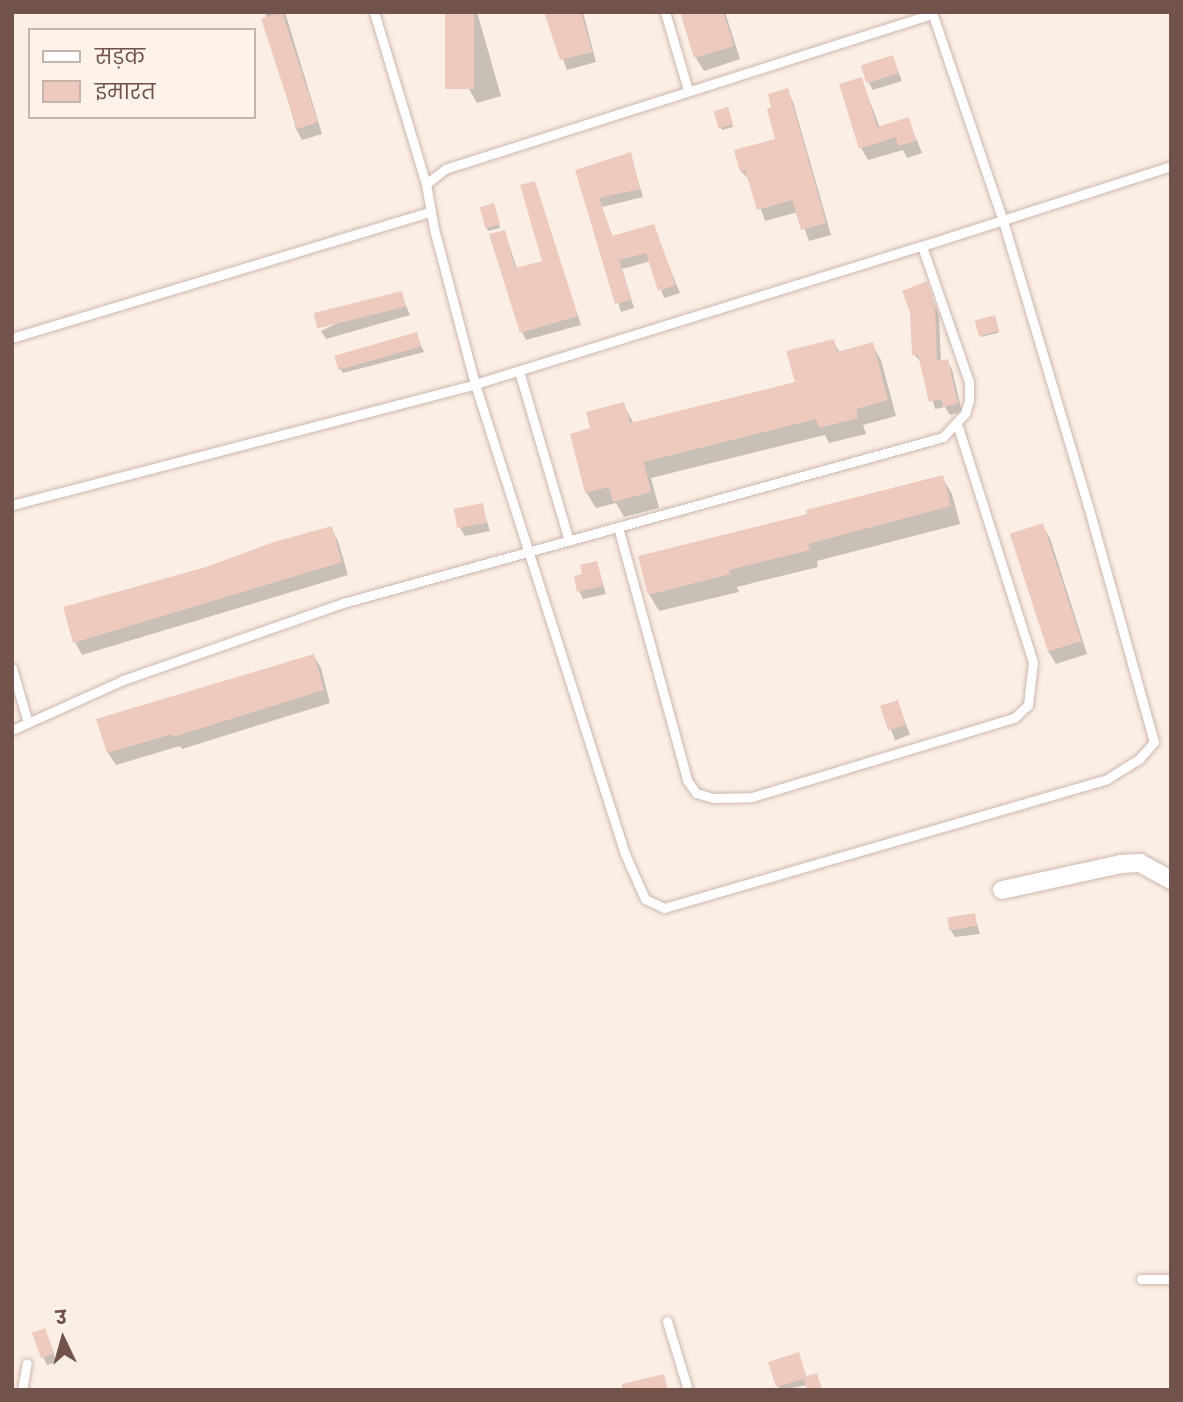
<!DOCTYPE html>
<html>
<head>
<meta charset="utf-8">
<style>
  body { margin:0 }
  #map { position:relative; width:1183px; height:1402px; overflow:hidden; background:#fbefe5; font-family:Poppins,"Noto Sans Devanagari",sans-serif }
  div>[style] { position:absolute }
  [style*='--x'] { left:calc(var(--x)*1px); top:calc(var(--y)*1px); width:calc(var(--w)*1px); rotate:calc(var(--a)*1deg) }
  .shadow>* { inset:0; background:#0003; transform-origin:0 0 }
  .building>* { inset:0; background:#eecabe; transform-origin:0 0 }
  .roads { filter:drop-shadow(0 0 2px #ceb7af) drop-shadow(0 0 2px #ceb7af) }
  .service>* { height:9px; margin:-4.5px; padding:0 4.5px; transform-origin:4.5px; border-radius:4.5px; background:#fff }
  .minor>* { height:18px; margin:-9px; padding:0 9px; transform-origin:9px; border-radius:9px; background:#fff }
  span { translate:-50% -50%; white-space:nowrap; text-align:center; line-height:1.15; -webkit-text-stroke:5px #fef3eb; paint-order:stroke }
  .frame { position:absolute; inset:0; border:14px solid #72534c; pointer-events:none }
  .legend { position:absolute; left:28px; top:28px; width:228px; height:91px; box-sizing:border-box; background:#fef3eb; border:2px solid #c6b3ab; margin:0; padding:9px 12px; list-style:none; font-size:21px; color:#72534c }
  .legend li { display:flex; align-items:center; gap:14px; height:35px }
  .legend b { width:35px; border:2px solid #c6b3ab }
  .north { position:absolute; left:28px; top:1304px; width:70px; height:70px; -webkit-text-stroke:5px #fef3eb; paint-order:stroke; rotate:355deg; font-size:19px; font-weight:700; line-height:28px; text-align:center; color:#72534c }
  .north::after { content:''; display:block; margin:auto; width:24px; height:32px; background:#72534c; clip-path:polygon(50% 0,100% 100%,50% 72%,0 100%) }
</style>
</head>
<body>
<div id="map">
  <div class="shadow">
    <i style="clip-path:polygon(265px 12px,285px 12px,322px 134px,302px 140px,296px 129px)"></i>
    <i style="clip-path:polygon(447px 12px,477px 12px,501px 96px,477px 103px,467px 86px)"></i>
    <i style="clip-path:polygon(546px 12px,583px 12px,596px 62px,567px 70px)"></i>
    <i style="clip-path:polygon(681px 12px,725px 12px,740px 59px,704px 71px,696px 58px)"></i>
    <i style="clip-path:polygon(892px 57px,902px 81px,873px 90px,868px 82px)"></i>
    <i style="clip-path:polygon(861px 79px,880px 128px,908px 119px,922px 153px,907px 158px,903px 150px,868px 160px,861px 148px)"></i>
    <i style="clip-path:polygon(787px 90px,793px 102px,831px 235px,809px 241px,798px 212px,765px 221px,751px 182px,741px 171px,777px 140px)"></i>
    <i style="clip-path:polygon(729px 112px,733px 127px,722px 130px,720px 127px)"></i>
    <i style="clip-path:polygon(630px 154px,643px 197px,602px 207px,613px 238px,653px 226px,680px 293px,664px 298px,651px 261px,622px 269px,634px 308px,621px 312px,577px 171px)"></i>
    <i style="clip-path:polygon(534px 183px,581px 325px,526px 340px,522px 332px,505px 232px,517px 269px,544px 262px)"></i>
    <i style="clip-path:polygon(494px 205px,500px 228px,488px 231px,486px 227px)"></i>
    <i style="clip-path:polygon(926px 283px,939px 315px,941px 362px,947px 361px,952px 369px,962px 412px,950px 415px,945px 407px,935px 409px,922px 363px,914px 354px)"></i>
    <i style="clip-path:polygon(401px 293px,410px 315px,326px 339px,321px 331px)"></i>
    <i style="left:995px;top:317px;width:16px;height:18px;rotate:76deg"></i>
    <i style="clip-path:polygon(416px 334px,424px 352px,343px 373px,339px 367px)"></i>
    <i style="clip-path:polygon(833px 341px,840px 353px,872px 344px,881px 360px,896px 416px,863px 425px,866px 434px,829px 443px,825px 435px,651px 478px,659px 508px,624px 517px,616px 503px,596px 508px,586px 492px,592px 429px,623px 404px,634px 424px,797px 383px)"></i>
    <i style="clip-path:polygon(942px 477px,952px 494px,960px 524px,817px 561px,818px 567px,737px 587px,739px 592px,659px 611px,649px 594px)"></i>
    <i style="clip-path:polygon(482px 505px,490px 531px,465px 536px,460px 528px)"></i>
    <i style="clip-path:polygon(1042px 525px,1050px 538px,1087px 654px,1056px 664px,1048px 651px)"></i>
    <i style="clip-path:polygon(331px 528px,338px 541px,348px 575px,82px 655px,75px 642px,206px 569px)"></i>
    <i style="clip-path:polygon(597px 563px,606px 594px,583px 599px,579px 591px,584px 576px)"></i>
    <i style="clip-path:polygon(314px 656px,321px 668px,330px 703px,182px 749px,180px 746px,116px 765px,108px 753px,98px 720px)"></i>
    <i style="left:897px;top:702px;width:35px;height:16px;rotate:68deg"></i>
    <i style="clip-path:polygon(974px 915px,980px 934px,955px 937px,950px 929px)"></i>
    <i style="clip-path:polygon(44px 1330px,57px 1362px,47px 1365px,43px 1357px)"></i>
    <i style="clip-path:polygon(798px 1355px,807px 1378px,816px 1375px,822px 1389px,809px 1390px,808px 1385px,780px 1390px,778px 1386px)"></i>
  </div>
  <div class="building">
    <i style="left:282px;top:12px;width:116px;height:22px;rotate:72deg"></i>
    <i style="left:445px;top:12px;width:29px;height:77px"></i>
    <i style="clip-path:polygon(544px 12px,581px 12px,592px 52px,560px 60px)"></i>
    <i style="clip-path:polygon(680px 12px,723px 12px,734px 46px,694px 58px)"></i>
    <i style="left:893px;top:55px;width:19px;height:34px;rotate:72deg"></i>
    <i style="clip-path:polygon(862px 77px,877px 127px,909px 117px,916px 141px,898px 146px,896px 137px,859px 149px,839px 84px)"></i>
    <i style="clip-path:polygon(788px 88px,826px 223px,801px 230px,792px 200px,757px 210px,745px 170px,740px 172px,734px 150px,775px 139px,767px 109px,771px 107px,768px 94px)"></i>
    <i style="left:728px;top:107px;width:18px;height:15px;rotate:74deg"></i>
    <i style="clip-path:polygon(631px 152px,640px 189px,599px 198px,612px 236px,654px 224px,676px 285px,658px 291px,646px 253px,619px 260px,631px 300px,615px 304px,575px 170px)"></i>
    <i style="clip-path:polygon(535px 181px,578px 316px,520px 333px,489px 234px,505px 230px,515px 268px,542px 261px,520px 185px)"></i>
    <i style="left:494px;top:203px;width:22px;height:15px;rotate:74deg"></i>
    <i style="clip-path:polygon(927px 281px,935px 306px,937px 361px,948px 359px,958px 404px,943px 407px,941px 399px,929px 402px,918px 355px,912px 355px,910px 312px,902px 291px)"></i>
    <i style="left:402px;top:291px;width:16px;height:91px;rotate:76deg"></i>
    <i style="left:995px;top:315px;width:16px;height:21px;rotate:75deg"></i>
    <i style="left:417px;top:332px;width:15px;height:86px;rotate:74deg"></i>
    <i style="clip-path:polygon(834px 339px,837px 352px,873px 342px,888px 400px,856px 409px,858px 418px,819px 428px,816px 419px,644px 462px,651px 492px,613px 502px,609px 487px,585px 493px,570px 434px,590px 428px,586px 412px,624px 402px,630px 423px,795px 382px,786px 351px)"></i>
    <i style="clip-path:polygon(943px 475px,951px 506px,808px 544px,810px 550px,729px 570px,730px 574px,648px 595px,638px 556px,807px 514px,806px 510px)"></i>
    <i style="left:483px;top:503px;width:20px;height:30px;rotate:79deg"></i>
    <i style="left:1043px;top:523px;width:124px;height:35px;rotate:72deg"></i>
    <i style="clip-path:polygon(332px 526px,342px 562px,73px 643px,63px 607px,206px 567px,274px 542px)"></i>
    <i style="clip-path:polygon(597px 561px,603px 586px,577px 592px,574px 576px,582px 574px,580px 565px)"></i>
    <i style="clip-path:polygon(314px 654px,324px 690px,173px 737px,172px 734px,107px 753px,96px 719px)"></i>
    <i style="left:898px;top:700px;width:26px;height:19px;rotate:72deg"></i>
    <i style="left:975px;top:913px;width:13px;height:28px;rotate:81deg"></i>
    <i style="left:45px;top:1328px;width:27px;height:14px;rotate:70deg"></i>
    <i style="clip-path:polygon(799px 1352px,806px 1376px,817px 1373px,822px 1390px,807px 1390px,804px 1379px,776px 1387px,768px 1362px)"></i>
    <i style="clip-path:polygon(664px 1374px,668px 1390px,622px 1390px,622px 1384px)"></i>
  </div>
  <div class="roads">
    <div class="service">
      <i style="--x:374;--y:12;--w:180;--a:73.2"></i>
      <i style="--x:426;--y:184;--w:46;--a:79.9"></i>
      <i style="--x:434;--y:229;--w:160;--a:75.2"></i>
      <i style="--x:475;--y:384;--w:493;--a:72.3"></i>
      <i style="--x:625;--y:854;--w:49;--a:66"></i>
      <i style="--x:645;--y:899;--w:21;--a:25"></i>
      <i style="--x:664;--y:908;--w:461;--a:-16.2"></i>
      <i style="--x:1107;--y:779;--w:39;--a:-32"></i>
      <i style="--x:1140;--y:758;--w:21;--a:-49"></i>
      <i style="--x:1154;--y:742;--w:245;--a:-105.6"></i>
      <i style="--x:1088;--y:506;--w:297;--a:-106.6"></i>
      <i style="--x:1003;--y:221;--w:221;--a:-108.8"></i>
      <i style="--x:665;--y:12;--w:81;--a:73.6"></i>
      <i style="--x:426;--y:184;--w:24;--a:-38"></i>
      <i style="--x:445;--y:169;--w:511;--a:-17.65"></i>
      <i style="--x:12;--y:338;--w:437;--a:-16.8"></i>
      <i style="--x:519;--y:371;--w:177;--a:73.6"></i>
      <i style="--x:12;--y:505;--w:479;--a:-14.6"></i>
      <i style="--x:475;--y:384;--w:468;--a:-17.2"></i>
      <i style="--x:618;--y:527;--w:262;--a:74.7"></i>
      <i style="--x:687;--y:780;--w:16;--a:55"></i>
      <i style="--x:696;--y:793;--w:18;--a:16"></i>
      <i style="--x:713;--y:798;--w:39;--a:-1"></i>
      <i style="--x:752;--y:797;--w:274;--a:-16.8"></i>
      <i style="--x:1014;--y:718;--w:19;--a:-43"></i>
      <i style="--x:1028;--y:705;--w:43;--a:-83.4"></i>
      <i style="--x:1033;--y:662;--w:250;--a:-107.7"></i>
      <i style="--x:12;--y:668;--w:57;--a:73.8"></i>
      <i style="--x:12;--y:730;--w:122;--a:-24.2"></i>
      <i style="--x:123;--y:680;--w:233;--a:-19.3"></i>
      <i style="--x:343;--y:603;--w:623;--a:-15.46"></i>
      <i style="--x:943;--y:437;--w:33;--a:-47"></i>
      <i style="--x:965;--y:413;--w:13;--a:-72"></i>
      <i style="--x:969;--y:401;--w:19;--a:-90"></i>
      <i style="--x:969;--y:382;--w:144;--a:-109.1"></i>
      <i style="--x:922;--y:246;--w:262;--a:-17.8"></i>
      <i style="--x:1141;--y:1279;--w:30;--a:0"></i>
      <i style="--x:667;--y:1321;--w:72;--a:73.1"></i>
      <i style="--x:22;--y:1390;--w:27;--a:-80"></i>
    </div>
    <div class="minor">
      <i style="--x:1002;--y:890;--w:122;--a:-12.3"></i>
      <i style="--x:1121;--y:864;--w:19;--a:-3"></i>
      <i style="--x:1140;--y:863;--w:35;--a:29"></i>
    </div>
  </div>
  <div class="frame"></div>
  <ul class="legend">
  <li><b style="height:9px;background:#fff"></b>सड़क</li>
  <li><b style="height:19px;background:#eecabe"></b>इमारत</li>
  </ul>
  <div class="north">उ</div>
</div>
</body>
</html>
